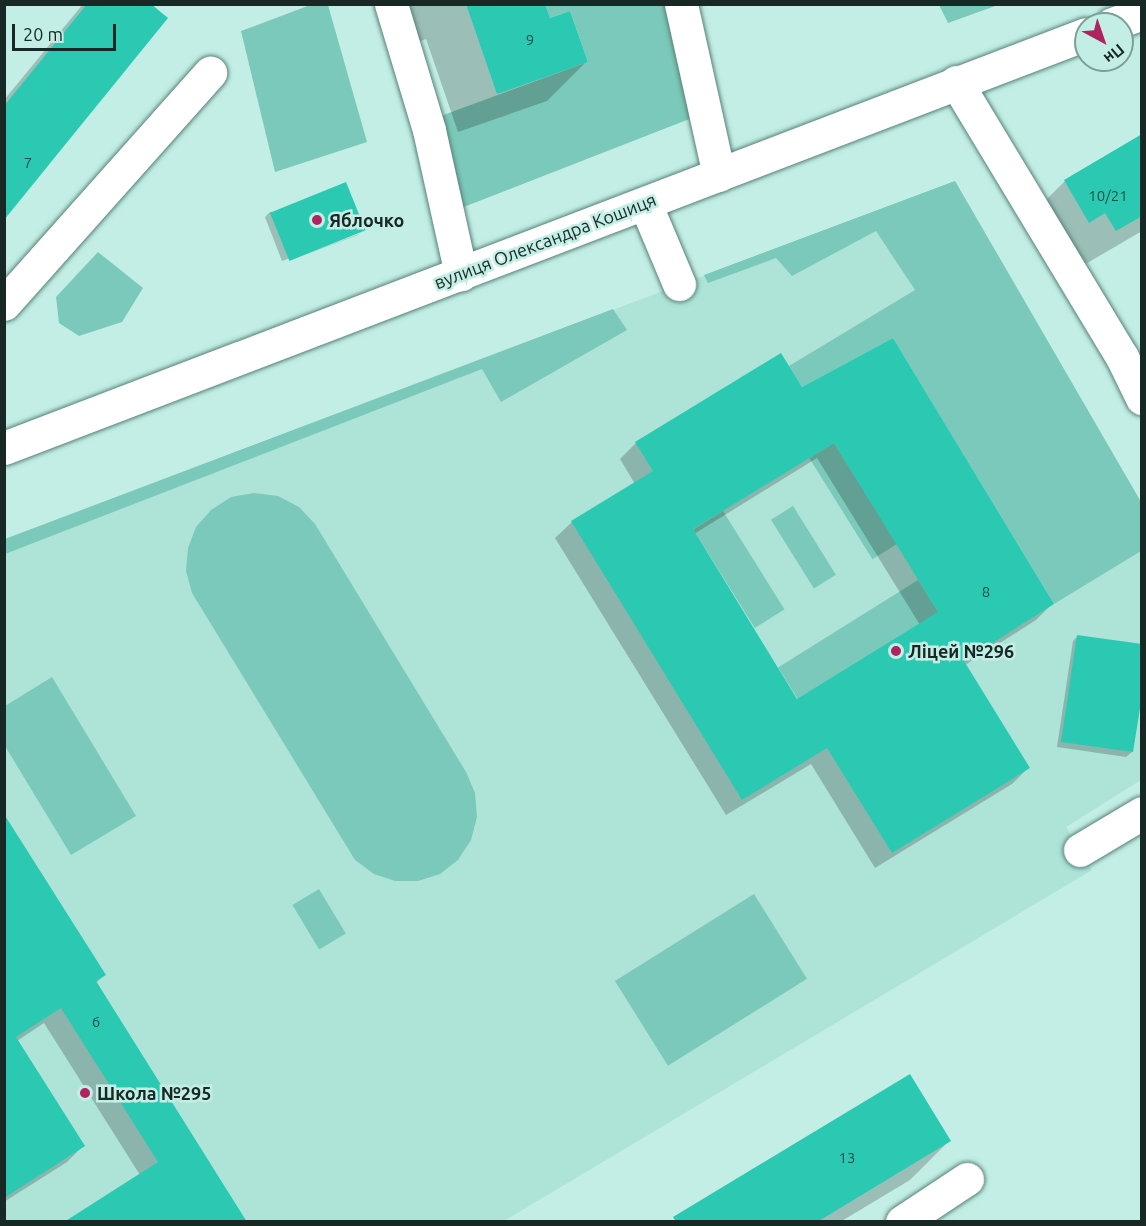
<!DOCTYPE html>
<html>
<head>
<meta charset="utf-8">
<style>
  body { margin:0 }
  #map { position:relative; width:1146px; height:1226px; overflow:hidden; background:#c2eee5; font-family:Ubuntu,sans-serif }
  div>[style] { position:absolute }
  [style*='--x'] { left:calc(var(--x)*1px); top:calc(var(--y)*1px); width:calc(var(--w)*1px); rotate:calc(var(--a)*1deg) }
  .built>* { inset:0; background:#aee3d8 }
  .green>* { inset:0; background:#7bc9ba; transform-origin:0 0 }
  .shadow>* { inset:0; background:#0003 }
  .building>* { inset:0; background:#2cc9b2; transform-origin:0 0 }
  .roads { filter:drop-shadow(0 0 2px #588178) drop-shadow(0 0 2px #588178) }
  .minor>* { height:33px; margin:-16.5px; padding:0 16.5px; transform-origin:16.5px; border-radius:16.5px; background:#fff }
  .dots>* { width:16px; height:16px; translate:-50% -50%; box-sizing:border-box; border:3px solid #c2eee5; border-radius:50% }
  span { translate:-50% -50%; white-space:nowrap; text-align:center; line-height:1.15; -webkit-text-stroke:5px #c2eee5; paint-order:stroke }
  .number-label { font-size:15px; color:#1d5148 }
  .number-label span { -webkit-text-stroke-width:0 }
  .poi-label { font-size:18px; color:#182925; font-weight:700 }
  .left { translate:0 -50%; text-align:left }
  .street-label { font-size:18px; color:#182925 }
  .frame { position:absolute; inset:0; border:6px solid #182925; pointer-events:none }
  .north { position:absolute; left:1074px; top:12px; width:60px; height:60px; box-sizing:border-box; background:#c2eee5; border:2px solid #7e9f98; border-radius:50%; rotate:140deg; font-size:16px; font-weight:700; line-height:24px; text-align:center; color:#182925 }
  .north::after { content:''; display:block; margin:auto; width:21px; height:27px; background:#af2360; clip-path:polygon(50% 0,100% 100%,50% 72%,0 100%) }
  .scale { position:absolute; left:12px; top:24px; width:104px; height:27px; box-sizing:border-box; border:3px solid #182925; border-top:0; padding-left:8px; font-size:18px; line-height:21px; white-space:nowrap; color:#182925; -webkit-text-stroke:4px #c2eee5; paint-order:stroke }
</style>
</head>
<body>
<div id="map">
  <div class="built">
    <i style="clip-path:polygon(955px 181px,1141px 502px,1141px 780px,1066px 827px,1092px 870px,504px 1221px,5px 1222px,5px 539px)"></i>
  </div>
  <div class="green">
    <i style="clip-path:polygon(313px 4px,328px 5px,367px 142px,275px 172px,241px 31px)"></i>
    <i style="clip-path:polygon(545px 5px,668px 5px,692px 118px,461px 208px,438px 117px,588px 62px,570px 11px,550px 18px)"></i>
    <i style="clip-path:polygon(939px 5px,998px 5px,948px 23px)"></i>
    <i style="clip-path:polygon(955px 181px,1141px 502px,1141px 551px,1054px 604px,893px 338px,802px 387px,789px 366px,915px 290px,876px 231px,792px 276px,776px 258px,708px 283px,704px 275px)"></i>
    <i style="clip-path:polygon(98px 252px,143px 288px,122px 322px,79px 336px,59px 323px,56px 297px)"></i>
    <i style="clip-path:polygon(613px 309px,627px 330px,501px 402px,482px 369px,5px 554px,5px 539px)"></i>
    <i style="left:834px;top:443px;width:119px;height:29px;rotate:58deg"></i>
    <i style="clip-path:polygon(254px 493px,278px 496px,299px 507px,315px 524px,466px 772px,475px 793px,477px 817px,471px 840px,458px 860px,440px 874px,418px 881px,395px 881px,374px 874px,355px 860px,192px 593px,186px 571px,188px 548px,196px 527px,211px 510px,231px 497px)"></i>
    <i style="left:793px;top:506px;width:81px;height:26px;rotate:58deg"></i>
    <i style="left:723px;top:511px;width:116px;height:35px;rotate:58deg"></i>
    <i style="left:918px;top:580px;width:38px;height:165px;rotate:58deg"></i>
    <i style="clip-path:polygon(52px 677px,136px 816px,71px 855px,5px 746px,5px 706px)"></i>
    <i style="left:319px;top:889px;width:52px;height:31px;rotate:59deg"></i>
    <i style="left:754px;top:894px;width:100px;height:164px;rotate:58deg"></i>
  </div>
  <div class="shadow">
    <i style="clip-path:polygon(83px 4px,149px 4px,4px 218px,4px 100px)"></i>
    <i style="clip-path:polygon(402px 4px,544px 4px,549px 20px,586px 62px,547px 101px,458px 132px,426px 39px,415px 43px)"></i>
    <i style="clip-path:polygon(1142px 136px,1142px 231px,1077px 269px,1026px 220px,1065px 181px)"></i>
    <i style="clip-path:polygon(270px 212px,363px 229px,282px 261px,265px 217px)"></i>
    <i style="clip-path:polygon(359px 234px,358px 235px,283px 263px)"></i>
    <i style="clip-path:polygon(evenodd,802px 389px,1052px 604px,1036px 620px,965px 665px,1028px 768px,1012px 784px,875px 868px,811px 764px,726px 815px,555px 538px,572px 522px,635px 484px,620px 459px,636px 443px,802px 389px,817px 458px,920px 625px,796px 701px,694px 534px,817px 458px)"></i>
    <i style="clip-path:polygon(1078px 636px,1132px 752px,1126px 757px,1057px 747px,1073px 641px)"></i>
    <i style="clip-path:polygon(4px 816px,104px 975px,95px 984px,246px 1222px,140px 1175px,44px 1023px,17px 1041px,83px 1146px,67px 1162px,4px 1202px)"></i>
    <i style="clip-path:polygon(949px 1141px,910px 1180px,840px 1222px,671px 1222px)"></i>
  </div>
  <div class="building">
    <i style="clip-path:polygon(87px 4px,151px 4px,168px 18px,4px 220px,4px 106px)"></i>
    <i style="clip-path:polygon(466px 4px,545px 4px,550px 18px,570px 11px,588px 62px,497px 94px)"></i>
    <i style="clip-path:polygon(1142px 134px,1142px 216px,1116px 231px,1105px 213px,1089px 223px,1064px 180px)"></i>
    <i style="left:346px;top:182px;width:52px;height:82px;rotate:68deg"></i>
    <i style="clip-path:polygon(evenodd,893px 338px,1054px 604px,964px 661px,1030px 768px,892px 853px,827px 748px,742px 800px,571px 521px,653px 471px,635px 442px,781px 353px,802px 387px,893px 338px,834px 443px,938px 612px,797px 699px,693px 529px,834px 443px)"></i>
    <i style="clip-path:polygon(1077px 635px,1142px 644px,1142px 696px,1133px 752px,1061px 742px)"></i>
    <i style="clip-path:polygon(4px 814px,106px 975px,96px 981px,247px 1222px,64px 1222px,158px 1162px,61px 1008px,16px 1037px,85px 1146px,4px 1198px)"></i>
    <i style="clip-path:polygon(910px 1074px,951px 1141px,817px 1222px,676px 1222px,673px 1217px)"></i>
  </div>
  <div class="roads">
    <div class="minor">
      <i style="--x:391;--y:4;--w:132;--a:73.2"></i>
      <i style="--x:429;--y:130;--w:148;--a:77.5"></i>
      <i style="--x:681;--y:4;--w:175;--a:77.5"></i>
      <i style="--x:1112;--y:24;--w:32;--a:-20"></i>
      <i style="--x:956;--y:82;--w:321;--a:58.9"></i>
      <i style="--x:1122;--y:357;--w:46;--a:64"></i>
      <i style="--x:645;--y:203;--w:88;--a:67.2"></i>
      <i style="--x:4;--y:304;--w:310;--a:-48.3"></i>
      <i style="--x:4;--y:448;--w:1158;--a:-20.94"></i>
      <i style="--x:1080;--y:850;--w:72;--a:-30.8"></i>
      <i style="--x:902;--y:1222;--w:78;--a:-33.5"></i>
    </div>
  </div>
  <div class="dots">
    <i style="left:317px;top:220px;background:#af2360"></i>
    <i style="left:896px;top:651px;background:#af2360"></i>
    <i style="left:85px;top:1093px;background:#af2360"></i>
  </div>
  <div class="number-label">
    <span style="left:530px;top:40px">9</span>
    <span style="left:28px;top:163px">7</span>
    <span style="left:1108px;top:196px">10/21</span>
    <span style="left:986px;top:592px">8</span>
    <span style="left:96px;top:1022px">6</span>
    <span style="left:847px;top:1158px">13</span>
  </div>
  <div class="poi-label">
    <span class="left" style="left:329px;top:220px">Яблочко</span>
    <span class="left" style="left:908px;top:651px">Ліцей №296</span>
    <span class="left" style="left:97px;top:1093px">Школа №295</span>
  </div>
  <div class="street-label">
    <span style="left:545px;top:241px;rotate:-21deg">вулиця Олександра Кошиця</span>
  </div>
  <div class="frame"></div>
  <div class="north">Пн</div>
  <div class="scale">20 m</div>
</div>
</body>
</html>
